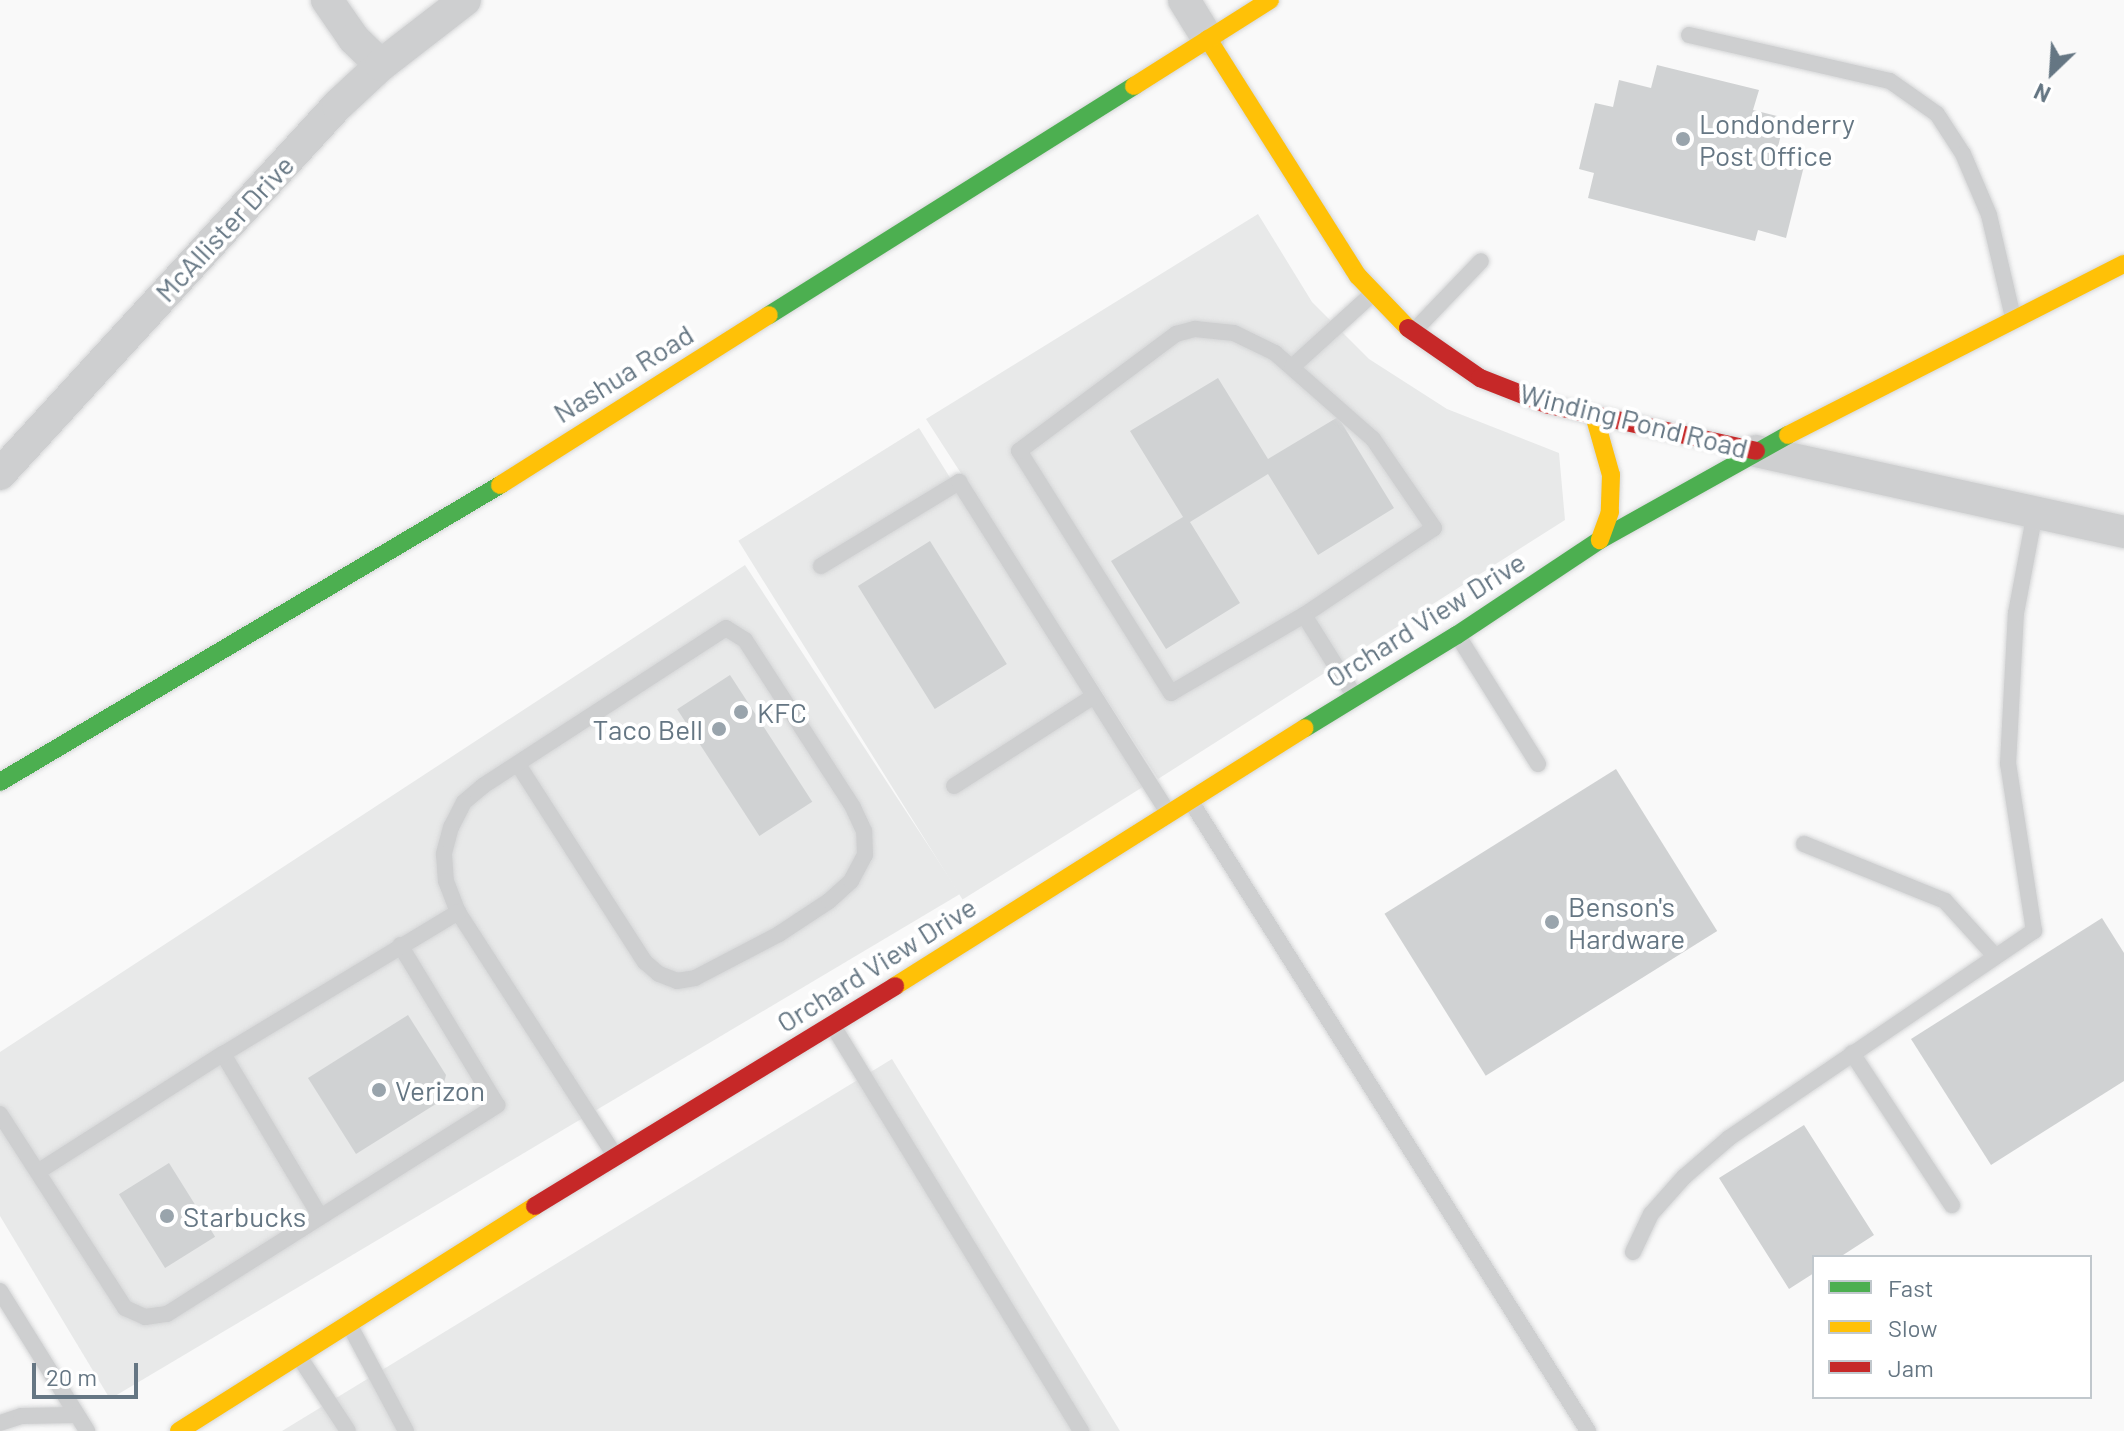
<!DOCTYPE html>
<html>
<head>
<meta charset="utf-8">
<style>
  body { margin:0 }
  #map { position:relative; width:2124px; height:1431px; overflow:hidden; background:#f9f9f9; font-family:Barlow,sans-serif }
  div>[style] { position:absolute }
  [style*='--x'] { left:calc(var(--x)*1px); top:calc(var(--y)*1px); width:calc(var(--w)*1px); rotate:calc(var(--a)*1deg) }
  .built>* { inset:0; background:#e8e9e9; transform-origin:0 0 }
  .building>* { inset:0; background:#d0d2d3; transform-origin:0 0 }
  .roads { filter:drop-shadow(0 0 2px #d5d6d7) drop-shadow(0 0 2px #d5d6d7) }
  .lane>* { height:16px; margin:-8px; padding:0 8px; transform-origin:8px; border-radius:8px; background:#cecfd0 }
  .street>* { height:32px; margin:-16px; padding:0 16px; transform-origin:16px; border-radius:16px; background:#cecfd0 }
  .fast>* { height:18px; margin:-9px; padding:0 9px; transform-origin:9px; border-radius:9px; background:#4caf50 }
  .slow>* { height:18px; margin:-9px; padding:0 9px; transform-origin:9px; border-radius:9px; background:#ffc107 }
  .jam>* { height:18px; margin:-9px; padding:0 9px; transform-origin:9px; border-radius:9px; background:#c62828 }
  .dots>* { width:22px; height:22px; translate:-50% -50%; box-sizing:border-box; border:4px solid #fff; border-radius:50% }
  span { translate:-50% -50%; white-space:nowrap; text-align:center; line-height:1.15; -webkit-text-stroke:8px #fff; paint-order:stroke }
  .poi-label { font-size:28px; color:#657683 }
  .left { translate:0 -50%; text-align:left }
  .right { translate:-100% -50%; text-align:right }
  .street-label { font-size:28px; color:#657683 }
  .legend { position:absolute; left:1812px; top:1255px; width:280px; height:144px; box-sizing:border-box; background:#fff; border:2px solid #c1c8cd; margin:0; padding:10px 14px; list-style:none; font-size:24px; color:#657683 }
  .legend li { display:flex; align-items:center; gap:16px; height:40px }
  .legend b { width:40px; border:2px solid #c1c8cd }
  .north { position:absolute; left:2012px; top:32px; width:80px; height:80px; -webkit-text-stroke:6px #fff; paint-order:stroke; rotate:205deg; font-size:22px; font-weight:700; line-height:32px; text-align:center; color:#657683 }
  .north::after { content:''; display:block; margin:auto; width:28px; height:36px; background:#657683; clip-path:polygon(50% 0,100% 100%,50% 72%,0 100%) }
  .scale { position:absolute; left:32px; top:1363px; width:106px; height:36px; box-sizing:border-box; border:4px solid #657683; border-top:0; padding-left:10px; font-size:24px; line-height:28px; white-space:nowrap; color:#657683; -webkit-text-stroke:6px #fff; paint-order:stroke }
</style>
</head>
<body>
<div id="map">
  <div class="built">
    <i style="clip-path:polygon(1258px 214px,1312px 302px,1369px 359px,1447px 409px,1559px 453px,1565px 520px,1158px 779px,926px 419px)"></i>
    <i style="left:919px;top:428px;width:423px;height:213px;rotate:58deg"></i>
    <i style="clip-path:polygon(745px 565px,960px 894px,110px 1399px,0 1216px,0 1052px)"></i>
    <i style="clip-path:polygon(892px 1059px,1120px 1431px,282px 1431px)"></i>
  </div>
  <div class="building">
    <i style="clip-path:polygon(1657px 65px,1759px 90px,1753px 110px,1785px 118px,1775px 159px,1804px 166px,1786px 238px,1758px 230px,1755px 241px,1588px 198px,1594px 173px,1579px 169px,1595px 103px,1613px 107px,1619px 80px,1651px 88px)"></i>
    <i style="clip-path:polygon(1218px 378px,1268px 459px,1338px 417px,1394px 508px,1318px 555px,1268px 474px,1190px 522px,1240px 603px,1166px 649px,1111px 561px,1183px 517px,1130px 431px)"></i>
    <i style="left:930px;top:541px;width:145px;height:85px;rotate:58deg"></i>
    <i style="left:730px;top:675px;width:151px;height:63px;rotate:57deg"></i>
    <i style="left:1616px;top:769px;width:191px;height:273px;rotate:58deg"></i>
    <i style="clip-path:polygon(2102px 918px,2124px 953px,2124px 1081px,1991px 1165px,1911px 1039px)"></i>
    <i style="clip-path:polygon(408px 1015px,446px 1075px,439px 1102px,356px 1154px,308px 1078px)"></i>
    <i style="clip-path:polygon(1804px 1125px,1874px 1235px,1840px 1257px,1814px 1257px,1814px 1273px,1789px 1289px,1719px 1178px)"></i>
    <i style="left:169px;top:1163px;width:87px;height:59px;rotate:58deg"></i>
  </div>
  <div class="roads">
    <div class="lane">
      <i style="--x:1689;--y:35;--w:206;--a:12.9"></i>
      <i style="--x:1890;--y:81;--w:57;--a:35.1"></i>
      <i style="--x:1937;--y:114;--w:48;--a:57"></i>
      <i style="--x:1963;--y:154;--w:66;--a:66.9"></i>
      <i style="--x:1989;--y:215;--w:105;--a:76.8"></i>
      <i style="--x:1195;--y:329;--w:39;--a:6"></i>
      <i style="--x:1234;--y:333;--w:46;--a:26"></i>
      <i style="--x:1275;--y:353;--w:130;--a:41.3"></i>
      <i style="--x:1373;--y:439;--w:108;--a:55.6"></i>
      <i style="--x:1434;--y:528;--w:156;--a:146.2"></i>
      <i style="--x:1304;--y:615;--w:154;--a:149.6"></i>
      <i style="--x:1171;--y:693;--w:286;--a:-122.1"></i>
      <i style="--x:1019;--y:451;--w:196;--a:-36.7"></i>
      <i style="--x:1176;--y:334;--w:20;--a:-15"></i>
      <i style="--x:1413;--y:332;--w:98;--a:-46.2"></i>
      <i style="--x:1292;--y:367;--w:107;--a:-42.3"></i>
      <i style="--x:821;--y:566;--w:162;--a:-31.3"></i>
      <i style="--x:959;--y:482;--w:389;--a:57.7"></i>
      <i style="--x:1304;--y:615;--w:94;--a:58"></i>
      <i style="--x:1458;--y:636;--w:151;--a:58"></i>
      <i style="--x:519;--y:766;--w:233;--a:57.3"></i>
      <i style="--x:645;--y:962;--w:18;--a:41"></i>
      <i style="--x:659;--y:974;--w:19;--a:21"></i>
      <i style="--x:677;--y:981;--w:18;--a:-9"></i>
      <i style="--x:695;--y:978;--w:95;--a:-27.6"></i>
      <i style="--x:779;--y:934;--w:60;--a:-33.4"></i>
      <i style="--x:829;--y:901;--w:30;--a:-42"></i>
      <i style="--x:851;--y:881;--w:30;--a:-62"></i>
      <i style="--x:865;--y:855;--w:24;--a:-92"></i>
      <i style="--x:864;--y:831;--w:26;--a:-115"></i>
      <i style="--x:853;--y:807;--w:199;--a:-122.9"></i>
      <i style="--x:745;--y:640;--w:22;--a:-148"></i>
      <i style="--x:726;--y:628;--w:290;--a:147"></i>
      <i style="--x:483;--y:786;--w:25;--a:140"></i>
      <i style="--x:464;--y:802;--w:28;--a:117"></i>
      <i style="--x:451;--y:827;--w:28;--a:105"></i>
      <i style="--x:444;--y:854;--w:27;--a:86"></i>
      <i style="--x:446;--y:881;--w:33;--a:69"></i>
      <i style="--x:458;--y:912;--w:288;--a:57.2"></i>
      <i style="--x:954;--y:786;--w:166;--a:-32.7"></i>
      <i style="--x:1190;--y:800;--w:746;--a:57.76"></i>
      <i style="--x:1804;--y:844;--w:152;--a:22"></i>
      <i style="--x:1945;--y:901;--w:74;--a:47.7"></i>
      <i style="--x:833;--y:1026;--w:475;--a:58.5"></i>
      <i style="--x:1852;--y:1053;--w:182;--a:56.7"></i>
      <i style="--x:223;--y:1054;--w:189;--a:59.1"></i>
      <i style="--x:0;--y:1114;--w:231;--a:57.2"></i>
      <i style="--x:125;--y:1308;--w:22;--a:24"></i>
      <i style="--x:145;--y:1317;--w:22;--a:-8"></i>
      <i style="--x:167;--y:1314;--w:391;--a:-32.3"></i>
      <i style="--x:497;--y:1105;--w:187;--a:-121.2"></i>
      <i style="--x:39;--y:1171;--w:218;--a:-32.5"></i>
      <i style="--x:223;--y:1054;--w:275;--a:-31.1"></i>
      <i style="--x:1633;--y:1252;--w:42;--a:-64.7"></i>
      <i style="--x:1651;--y:1214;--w:50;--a:-48.3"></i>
      <i style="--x:1684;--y:1177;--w:60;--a:-40.9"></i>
      <i style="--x:1729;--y:1138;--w:369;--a:-34.2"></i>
      <i style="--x:2034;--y:931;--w:169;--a:-98.8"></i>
      <i style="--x:2008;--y:764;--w:151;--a:-87"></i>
      <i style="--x:2016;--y:613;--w:103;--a:-79.3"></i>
      <i style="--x:0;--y:1291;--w:165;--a:58.1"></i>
      <i style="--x:350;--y:1326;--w:119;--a:61.9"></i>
      <i style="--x:300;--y:1358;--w:87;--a:56.7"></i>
      <i style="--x:0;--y:1423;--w:22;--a:-18"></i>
      <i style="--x:21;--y:1416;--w:54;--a:-1.1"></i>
    </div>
    <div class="street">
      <i style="--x:327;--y:0;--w:47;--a:55.3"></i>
      <i style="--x:354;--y:39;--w:37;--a:44"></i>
      <i style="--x:1184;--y:0;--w:46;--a:58.4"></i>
      <i style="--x:1756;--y:451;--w:377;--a:12.4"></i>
      <i style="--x:0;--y:474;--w:500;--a:-47.51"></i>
      <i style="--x:338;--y:105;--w:59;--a:-42.9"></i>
      <i style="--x:381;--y:65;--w:106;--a:-37.7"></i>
    </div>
    <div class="fast">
      <i style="--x:769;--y:315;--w:431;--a:-32.1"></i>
      <i style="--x:1305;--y:728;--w:178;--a:-31.5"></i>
      <i style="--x:1457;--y:635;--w:172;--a:-33.6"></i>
      <i style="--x:1600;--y:540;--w:215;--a:-29.2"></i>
      <i style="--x:0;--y:782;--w:582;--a:-30.71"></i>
    </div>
    <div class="slow">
      <i style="--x:1208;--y:39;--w:280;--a:57.7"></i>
      <i style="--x:1358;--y:276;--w:72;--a:46.1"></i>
      <i style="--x:1134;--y:86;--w:161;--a:-32.3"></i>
      <i style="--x:1594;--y:415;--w:62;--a:74.2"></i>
      <i style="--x:1611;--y:475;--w:37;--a:92"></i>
      <i style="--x:1610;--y:512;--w:30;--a:110"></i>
      <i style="--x:1788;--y:435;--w:377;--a:-27"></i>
      <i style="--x:500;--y:485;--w:318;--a:-32.3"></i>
      <i style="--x:895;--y:986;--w:484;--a:-32.2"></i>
      <i style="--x:179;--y:1431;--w:421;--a:-32.3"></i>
    </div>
    <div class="jam">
      <i style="--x:1408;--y:328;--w:88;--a:34.8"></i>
      <i style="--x:1480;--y:378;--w:74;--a:21.4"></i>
      <i style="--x:1549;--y:405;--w:212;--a:12.5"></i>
      <i style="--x:535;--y:1206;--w:422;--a:-31.4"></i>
    </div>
  </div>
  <div class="dots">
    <i style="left:1683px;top:139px;background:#99a4ac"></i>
    <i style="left:741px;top:712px;background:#99a4ac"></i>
    <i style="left:719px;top:729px;background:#99a4ac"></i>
    <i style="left:1552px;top:922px;background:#99a4ac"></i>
    <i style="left:379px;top:1090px;background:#99a4ac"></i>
    <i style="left:167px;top:1216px;background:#99a4ac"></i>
  </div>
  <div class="poi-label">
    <span class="left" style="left:1699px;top:139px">Londonderry<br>Post Office</span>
    <span class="left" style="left:757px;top:712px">KFC</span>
    <span class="right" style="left:703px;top:729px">Taco Bell</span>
    <span class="left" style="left:1568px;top:922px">Benson's<br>Hardware</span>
    <span class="left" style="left:395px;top:1090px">Verizon</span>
    <span class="left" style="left:183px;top:1216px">Starbucks</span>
  </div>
  <div class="street-label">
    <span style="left:224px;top:228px;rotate:-47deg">McAllister Drive</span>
    <span style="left:623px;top:373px;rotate:-32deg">Nashua Road</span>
    <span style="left:1634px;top:420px;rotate:14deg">Winding Pond Road</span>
    <span style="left:1425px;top:619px;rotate:-32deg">Orchard View Drive</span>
    <span style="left:876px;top:964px;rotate:-32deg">Orchard View Drive</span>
  </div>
  <ul class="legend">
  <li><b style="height:10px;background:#4caf50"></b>Fast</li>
  <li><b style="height:10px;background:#ffc107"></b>Slow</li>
  <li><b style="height:10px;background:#c62828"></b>Jam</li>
  </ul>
  <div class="north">N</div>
  <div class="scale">20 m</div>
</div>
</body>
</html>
